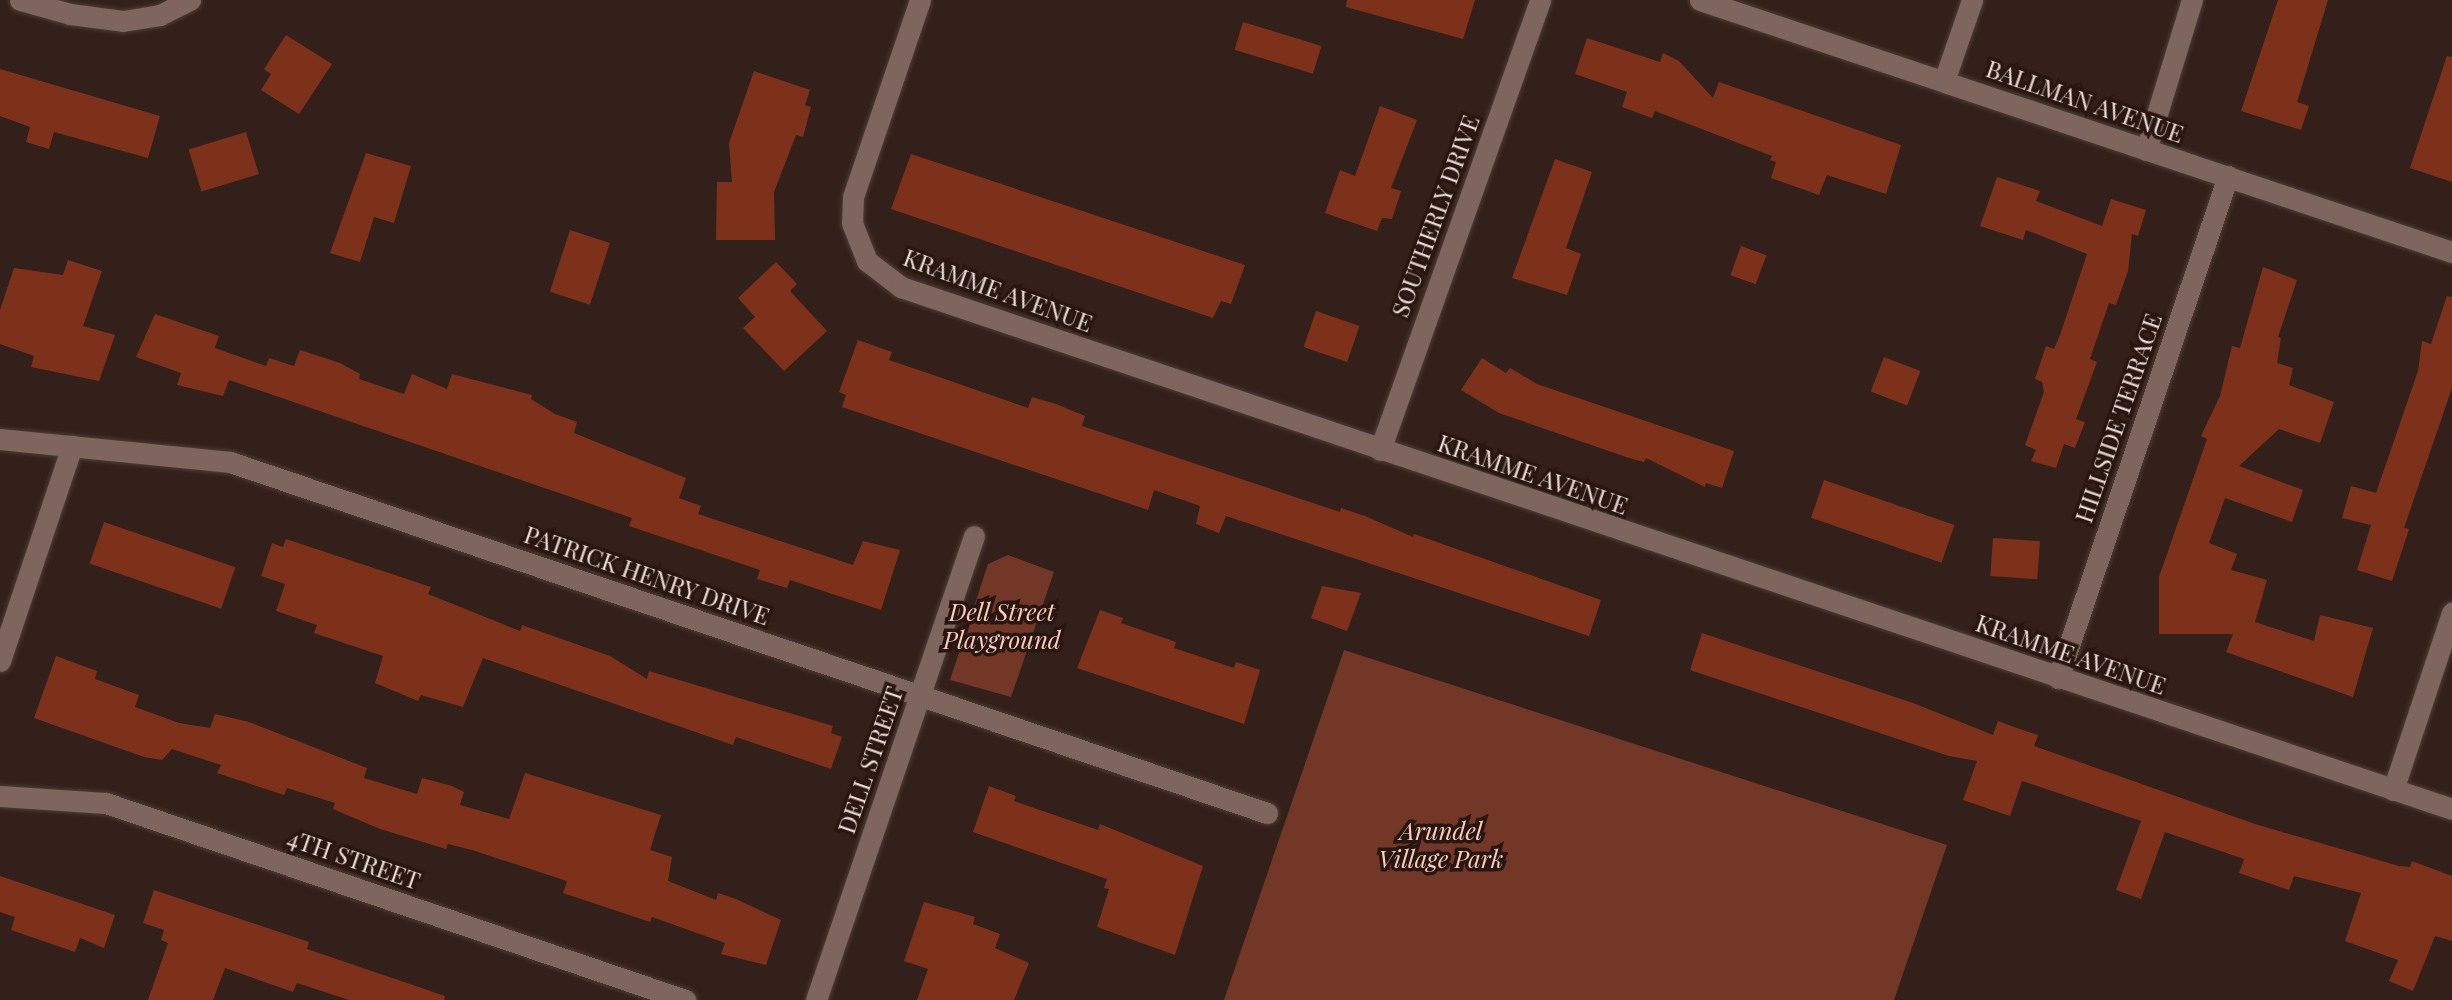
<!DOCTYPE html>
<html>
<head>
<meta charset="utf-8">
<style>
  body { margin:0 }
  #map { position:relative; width:2452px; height:1000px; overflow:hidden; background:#34201a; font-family:"Playfair Display",serif }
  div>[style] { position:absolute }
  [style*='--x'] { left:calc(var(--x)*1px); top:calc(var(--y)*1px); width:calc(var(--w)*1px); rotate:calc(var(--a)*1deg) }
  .green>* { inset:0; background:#723727 }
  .building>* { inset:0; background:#7d311b; transform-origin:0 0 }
  .roads { filter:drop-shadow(0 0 2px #4d3c38) drop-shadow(0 0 2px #4d3c38) }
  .minor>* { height:21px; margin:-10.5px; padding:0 10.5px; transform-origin:10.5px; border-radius:10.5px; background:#7e655e }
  span { translate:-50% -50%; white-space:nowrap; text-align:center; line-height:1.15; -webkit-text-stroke:7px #2a1611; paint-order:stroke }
  .street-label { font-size:24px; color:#eadcd8 }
  .park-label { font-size:24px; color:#fbcdbf; font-style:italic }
</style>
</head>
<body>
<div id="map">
  <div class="green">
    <i style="clip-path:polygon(1008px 555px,1054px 572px,1011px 697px,950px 680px,988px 564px)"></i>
    <i style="clip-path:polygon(1344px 650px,1947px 845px,1894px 1000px,1224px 1000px)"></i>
  </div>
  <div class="building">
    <i style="clip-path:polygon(1347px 0,1475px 0,1463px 39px,1346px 7px)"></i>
    <i style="clip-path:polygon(2278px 0,2328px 0,2297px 102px,2309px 106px,2301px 130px,2241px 111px)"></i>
    <i style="left:1243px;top:22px;width:82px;height:29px;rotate:17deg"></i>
    <i style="clip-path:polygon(286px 35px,332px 64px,299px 114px,261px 90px,271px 74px,264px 69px)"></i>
    <i style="clip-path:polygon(1587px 38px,1660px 62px,1663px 53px,1679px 61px,1713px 98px,1719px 82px,1901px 145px,1886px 194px,1827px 175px,1819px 195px,1771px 178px,1776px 162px,1770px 160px,1772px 156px,1655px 111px,1652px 118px,1622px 107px,1627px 92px,1575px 74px)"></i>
    <i style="clip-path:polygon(2447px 56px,2452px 57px,2452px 182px,2410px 168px)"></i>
    <i style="clip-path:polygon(0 69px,160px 116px,148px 158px,54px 132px,49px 149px,26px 142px,30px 127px,0 116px)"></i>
    <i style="clip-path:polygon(754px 71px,810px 90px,805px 105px,811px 107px,803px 137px,796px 135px,774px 192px,775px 240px,716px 240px,717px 182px,732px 182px,729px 143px)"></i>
    <i style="clip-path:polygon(1380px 106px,1417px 120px,1391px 188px,1401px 191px,1392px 219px,1382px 218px,1377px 231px,1325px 213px,1340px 170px,1355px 176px)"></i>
    <i style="left:246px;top:132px;width:44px;height:60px;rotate:73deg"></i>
    <i style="clip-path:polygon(366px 153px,411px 166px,394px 223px,374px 217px,360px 262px,330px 253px)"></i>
    <i style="clip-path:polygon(911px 154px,1245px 265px,1231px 304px,1221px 301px,1213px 318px,891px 209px)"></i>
    <i style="clip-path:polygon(1555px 159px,1592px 172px,1566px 248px,1581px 254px,1567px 295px,1512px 278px)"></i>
    <i style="clip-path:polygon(1997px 177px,2040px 191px,2036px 201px,2102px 226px,2111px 199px,2146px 210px,2138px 236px,2132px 234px,2128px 271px,2116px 305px,2109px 303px,2090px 359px,2097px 362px,2076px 419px,2085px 422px,2075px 448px,2064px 444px,2056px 468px,2031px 461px,2036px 450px,2025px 445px,2044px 392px,2042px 382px,2035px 379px,2046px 346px,2054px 349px,2060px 335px,2087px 254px,2026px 230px,2023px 240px,1980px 226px)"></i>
    <i style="left:570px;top:230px;width:42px;height:65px;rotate:18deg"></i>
    <i style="left:1741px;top:246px;width:27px;height:31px;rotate:20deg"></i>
    <i style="clip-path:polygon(68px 260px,102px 271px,83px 326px,115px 335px,99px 381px,31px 367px,34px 356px,0 344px,0 310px,14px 268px,63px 275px)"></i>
    <i style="clip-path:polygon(776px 262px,797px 284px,790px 291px,827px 331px,784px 371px,743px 328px,755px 317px,738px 298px)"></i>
    <i style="clip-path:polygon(2263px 267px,2297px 280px,2278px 337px,2281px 338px,2277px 363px,2293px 368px,2289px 385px,2334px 402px,2320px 443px,2279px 429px,2239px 466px,2303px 490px,2292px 522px,2225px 498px,2209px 543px,2237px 554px,2231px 570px,2267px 580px,2255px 622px,2314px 641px,2320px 615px,2373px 628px,2353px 697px,2226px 652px,2233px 634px,2159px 634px,2159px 577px,2207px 439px,2201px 436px,2220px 396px,2232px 346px,2240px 348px)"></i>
    <i style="clip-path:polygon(2447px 296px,2452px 297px,2452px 388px,2404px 528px,2409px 529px,2392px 581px,2357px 570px,2371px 525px,2342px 518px,2351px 486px,2376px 493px,2418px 371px,2422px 341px,2431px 344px)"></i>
    <i style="left:1316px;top:311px;width:46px;height:38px;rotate:19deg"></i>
    <i style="clip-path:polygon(155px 314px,219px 336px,215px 348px,266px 366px,269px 358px,294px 366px,300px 350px,340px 363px,360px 374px,359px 379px,404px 394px,412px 374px,447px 389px,452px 374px,532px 395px,531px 399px,555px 414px,577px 422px,574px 433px,686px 478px,679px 498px,701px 506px,698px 514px,853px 565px,863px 541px,900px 550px,881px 610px,790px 580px,787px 588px,757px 579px,760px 570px,629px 526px,632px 518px,229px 380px,223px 396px,177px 385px,181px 373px,136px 357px)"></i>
    <i style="clip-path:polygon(858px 340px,892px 352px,889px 360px,945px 379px,1028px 408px,1032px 397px,1056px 404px,1085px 416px,1082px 426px,1340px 512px,1341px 508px,1365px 516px,1413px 537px,1414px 534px,1601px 600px,1589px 636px,1226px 516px,1219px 533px,1196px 524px,1200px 506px,1154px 490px,1148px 510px,842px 407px,846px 395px,839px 392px)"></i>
    <i style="left:1884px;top:357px;width:39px;height:37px;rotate:21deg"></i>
    <i style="clip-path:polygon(1482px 358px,1506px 373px,1510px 368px,1537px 384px,1734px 451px,1722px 488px,1706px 483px,1705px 487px,1646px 458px,1644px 462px,1629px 458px,1499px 413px,1461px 390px)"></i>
    <i style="left:1824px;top:480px;width:138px;height:40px;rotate:19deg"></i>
    <i style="left:104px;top:522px;width:139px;height:44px;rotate:19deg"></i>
    <i style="left:1993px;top:538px;width:47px;height:38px;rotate:4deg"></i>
    <i style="clip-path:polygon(286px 539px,431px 587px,428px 594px,520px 631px,522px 625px,610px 656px,647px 679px,649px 671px,833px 726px,831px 733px,842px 737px,831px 769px,736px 737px,733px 745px,483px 658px,463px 707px,421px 695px,418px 701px,375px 683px,383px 656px,314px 633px,317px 625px,276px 611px,285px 584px,261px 576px,272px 543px,283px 547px)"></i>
    <i style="clip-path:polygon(1322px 586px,1361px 593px,1347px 631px,1311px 618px)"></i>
    <i style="clip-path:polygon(1100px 610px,1123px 618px,1121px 623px,1176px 642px,1174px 648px,1234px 668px,1236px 662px,1260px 670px,1244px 724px,1077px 668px)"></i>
    <i style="clip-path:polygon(1702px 633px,1913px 703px,1993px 735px,1998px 721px,2014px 727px,2038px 735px,2034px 746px,2255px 824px,2399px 866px,2410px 867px,2412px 861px,2452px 876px,2452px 941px,2435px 936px,2413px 991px,2389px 981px,2398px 960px,2345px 941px,2361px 893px,2294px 876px,2289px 890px,2239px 873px,2244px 859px,2165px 832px,2141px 899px,2116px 890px,2141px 821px,2022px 781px,2010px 816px,1963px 800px,1977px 761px,1949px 756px,1690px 670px)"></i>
    <i style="clip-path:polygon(56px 656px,97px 671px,95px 679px,139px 695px,135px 707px,179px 723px,210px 728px,215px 714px,249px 722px,367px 768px,364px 778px,417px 794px,422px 778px,452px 786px,464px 792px,460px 805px,509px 819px,525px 773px,661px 815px,650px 850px,672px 857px,668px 881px,716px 900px,718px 893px,736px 899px,781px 920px,766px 965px,721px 954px,725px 943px,652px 917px,650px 922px,563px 893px,567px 881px,472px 850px,448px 844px,446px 849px,380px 829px,333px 809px,335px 803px,287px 788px,284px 795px,217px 773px,221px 765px,172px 749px,162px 760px,144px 757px,34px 718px)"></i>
    <i style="clip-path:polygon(989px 786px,1016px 796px,1014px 801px,1098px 830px,1100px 824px,1203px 866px,1175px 955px,1097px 927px,1109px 889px,1104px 888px,1107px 879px,973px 832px)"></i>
    <i style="clip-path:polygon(0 876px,115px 915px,104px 948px,80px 938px,75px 952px,11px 930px,15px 917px,0 912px)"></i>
    <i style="clip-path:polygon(154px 890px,309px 942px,307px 949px,445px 996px,444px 1000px,349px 1000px,297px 983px,293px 992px,225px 968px,213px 1000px,148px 1000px,168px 943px,161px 940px,164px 930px,143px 923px)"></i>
    <i style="clip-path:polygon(924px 902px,975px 917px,973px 924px,1000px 934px,995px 948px,1029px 963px,1014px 1000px,917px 1000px,928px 969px,904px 961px)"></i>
  </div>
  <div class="roads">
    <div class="minor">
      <i style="--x:20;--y:0;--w:52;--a:15.6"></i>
      <i style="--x:70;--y:14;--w:53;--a:7.5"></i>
      <i style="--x:123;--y:21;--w:37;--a:-9"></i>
      <i style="--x:160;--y:15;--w:34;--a:-27"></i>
      <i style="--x:920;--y:0;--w:208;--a:108.8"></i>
      <i style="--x:853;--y:197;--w:26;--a:92"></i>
      <i style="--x:852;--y:223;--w:41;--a:68.5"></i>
      <i style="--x:867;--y:261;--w:43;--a:37.4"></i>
      <i style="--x:901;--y:287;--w:1636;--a:18.6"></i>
      <i style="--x:1700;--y:0;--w:793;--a:18.53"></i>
      <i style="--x:1944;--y:81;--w:86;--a:-70.9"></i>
      <i style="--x:2146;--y:150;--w:157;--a:-73"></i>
      <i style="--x:0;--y:439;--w:231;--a:5.7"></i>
      <i style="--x:230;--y:462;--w:1095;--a:18.7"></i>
      <i style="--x:1380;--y:450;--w:478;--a:-70.4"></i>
      <i style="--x:0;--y:661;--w:227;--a:-71.5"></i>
      <i style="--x:2058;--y:678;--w:530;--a:-71.29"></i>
      <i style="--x:2393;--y:790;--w:187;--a:-71.6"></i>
      <i style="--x:0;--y:796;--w:106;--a:3.8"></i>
      <i style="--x:106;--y:803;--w:612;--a:18.79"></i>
      <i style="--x:816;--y:1000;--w:490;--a:-71.2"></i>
    </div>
  </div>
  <div class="street-label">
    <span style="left:2085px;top:101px;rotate:19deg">BALLMAN AVENUE</span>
    <span style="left:1435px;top:216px;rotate:-70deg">SOUTHERLY DRIVE</span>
    <span style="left:998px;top:290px;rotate:20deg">KRAMME AVENUE</span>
    <span style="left:2118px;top:418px;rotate:-71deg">HILLSIDE TERRACE</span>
    <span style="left:1533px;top:474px;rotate:19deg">KRAMME AVENUE</span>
    <span style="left:647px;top:575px;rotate:19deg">PATRICK HENRY DRIVE</span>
    <span style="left:2071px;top:654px;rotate:19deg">KRAMME AVENUE</span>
    <span style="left:870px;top:760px;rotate:-71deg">DELL STREET</span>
    <span style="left:354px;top:859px;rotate:19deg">4TH STREET</span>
  </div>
  <div class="park-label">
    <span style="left:1002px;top:626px">Dell Street<br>Playground</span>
    <span style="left:1441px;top:845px">Arundel<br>Village Park</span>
  </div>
</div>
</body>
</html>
